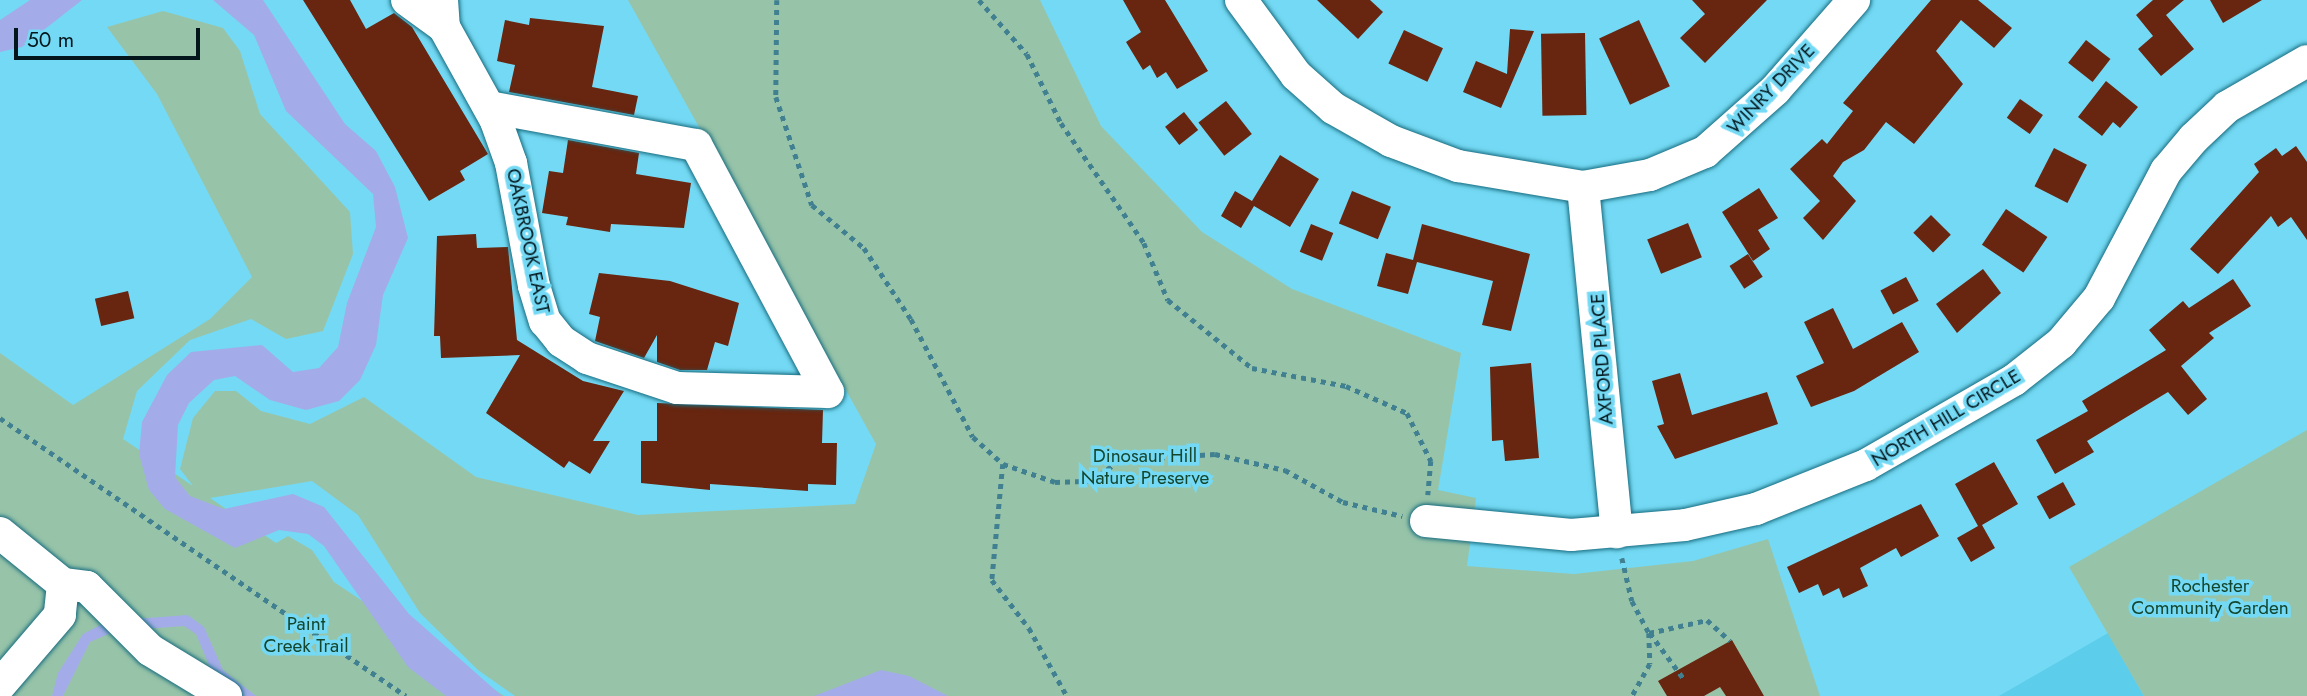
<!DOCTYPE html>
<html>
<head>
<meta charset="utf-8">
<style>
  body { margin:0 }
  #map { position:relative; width:2307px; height:696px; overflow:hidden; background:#74d9f4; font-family:Jost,sans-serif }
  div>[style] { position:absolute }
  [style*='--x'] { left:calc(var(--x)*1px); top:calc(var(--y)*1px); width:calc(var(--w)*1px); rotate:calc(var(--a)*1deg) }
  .built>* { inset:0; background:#5ccdeb }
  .green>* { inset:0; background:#97c4a9 }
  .water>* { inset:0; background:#a3ace8 }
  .building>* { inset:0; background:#68250f; transform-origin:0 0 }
  .path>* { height:4.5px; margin-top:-2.25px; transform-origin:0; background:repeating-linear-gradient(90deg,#408091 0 5px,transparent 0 10px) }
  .roads { filter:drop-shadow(0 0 2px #176c7f) drop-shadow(0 0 2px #176c7f) }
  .minor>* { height:32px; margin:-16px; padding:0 16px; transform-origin:16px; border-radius:16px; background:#fff }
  span { translate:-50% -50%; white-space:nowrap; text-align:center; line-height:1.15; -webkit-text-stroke:7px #74d9f4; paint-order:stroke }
  .street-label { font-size:19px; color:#02161c }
  .park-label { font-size:19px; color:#14462d }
  .scale { position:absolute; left:14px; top:28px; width:186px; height:32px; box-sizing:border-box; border:4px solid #02161c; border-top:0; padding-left:9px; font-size:21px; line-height:24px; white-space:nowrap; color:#02161c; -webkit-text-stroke:5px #74d9f4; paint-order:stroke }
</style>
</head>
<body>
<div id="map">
  <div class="built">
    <i style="clip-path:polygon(2108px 633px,2144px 696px,1999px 696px)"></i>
  </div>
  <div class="green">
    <i style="clip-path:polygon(628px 0,1040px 0,1101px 126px,1202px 232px,1292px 289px,1461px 353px,1438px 490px,1476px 498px,1467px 566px,1574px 574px,1693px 561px,1768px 539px,1820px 696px,515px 696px,478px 670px,420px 613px,358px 515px,312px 481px,210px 498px,276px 543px,288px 536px,312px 550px,334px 582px,504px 696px,0 696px,0 353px,73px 405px,210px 319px,252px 277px,157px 94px,107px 27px,163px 11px,223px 28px,240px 51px,260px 114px,350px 212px,353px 254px,323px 331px,286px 339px,251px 319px,190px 340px,137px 391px,123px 439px,193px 486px,180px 469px,193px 418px,215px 391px,236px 391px,261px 411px,310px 424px,364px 397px,476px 477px,638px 515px,855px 504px,876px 444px)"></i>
    <i style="clip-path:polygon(2307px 430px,2307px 696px,2144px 696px,2069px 567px)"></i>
  </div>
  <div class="water">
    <i style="clip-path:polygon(30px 0,82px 0,22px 47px,0 52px,0 20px)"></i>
    <i style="clip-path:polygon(213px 0,263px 0,345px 124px,376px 151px,395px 187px,408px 238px,383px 295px,376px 345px,360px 380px,339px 401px,306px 410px,270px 400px,235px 376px,214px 380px,189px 403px,178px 425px,175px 477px,190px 496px,224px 509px,293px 494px,324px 507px,409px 614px,502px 696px,446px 696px,408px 667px,324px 546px,308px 534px,279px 530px,235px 548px,165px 509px,149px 490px,139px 454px,142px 422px,167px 375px,191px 352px,262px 345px,293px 372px,319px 368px,338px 347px,347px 303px,376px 227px,373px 194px,286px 111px,254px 35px)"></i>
    <i style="clip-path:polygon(188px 615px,204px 627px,223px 670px,256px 696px,239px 696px,214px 677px,196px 634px,184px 626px,115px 631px,90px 642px,63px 696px,52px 696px,58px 673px,83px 634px,108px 621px)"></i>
    <i style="clip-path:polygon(881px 670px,909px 676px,948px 696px,814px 696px)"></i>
  </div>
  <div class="building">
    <i style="clip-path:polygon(303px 0,350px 0,366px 29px,394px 13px,412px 27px,488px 154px,460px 171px,465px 180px,429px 201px)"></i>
    <i style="clip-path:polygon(1123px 0,1165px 0,1208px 71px,1177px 89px,1166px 72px,1157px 78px,1150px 65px,1143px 70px,1126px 42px,1141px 32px)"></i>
    <i style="clip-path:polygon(1317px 0,1370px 0,1383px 12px,1358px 39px)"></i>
    <i style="clip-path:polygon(1692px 0,1767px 0,1705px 63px,1680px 38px,1705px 14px)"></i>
    <i style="clip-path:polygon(1931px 0,1978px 0,2012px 28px,1994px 48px,1961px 20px,1936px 51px,1963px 84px,1914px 144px,1886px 122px,1864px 150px,1843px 162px,1833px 176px,1856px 201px,1823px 240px,1803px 218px,1820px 201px,1790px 169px,1822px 139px,1827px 144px,1853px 111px,1843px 103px)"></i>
    <i style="clip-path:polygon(2153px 0,2184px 0,2166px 15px,2194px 49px,2161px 76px,2138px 49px,2153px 36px,2136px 15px)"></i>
    <i style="clip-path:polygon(2210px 0,2262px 0,2223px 23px)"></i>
    <i style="clip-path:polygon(530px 18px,604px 26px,592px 87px,638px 96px,634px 115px,509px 92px,515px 65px,497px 61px,505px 20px,529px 25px)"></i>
    <i style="left:1639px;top:20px;width:73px;height:44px;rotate:65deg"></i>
    <i style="clip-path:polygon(1510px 29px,1534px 31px,1501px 108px,1463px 92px,1476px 61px,1507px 74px)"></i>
    <i style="left:1404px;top:30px;width:43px;height:37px;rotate:25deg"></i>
    <i style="left:1585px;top:33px;width:82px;height:44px;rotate:89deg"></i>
    <i style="left:2086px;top:40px;width:31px;height:29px;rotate:38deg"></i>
    <i style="clip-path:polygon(2106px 81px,2138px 107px,2120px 128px,2113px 122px,2102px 136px,2078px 117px)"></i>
    <i style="left:2020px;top:99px;width:28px;height:23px;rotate:35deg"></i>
    <i style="left:1226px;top:101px;width:42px;height:35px;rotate:52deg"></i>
    <i style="left:1184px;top:112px;width:23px;height:24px;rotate:52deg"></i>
    <i style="clip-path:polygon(568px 140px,639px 153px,636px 174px,691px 183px,684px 228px,611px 224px,610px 232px,566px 225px,568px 217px,542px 213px,549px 171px,563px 173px)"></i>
    <i style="clip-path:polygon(2296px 146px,2307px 162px,2307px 240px,2291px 217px,2278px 227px,2271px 216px,2218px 274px,2190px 249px,2259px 172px,2254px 164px,2276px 148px,2282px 156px)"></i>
    <i style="left:2054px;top:148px;width:37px;height:43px;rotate:27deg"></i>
    <i style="clip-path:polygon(1280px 155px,1319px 179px,1290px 227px,1254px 206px,1241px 228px,1221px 216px,1235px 191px,1252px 201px)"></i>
    <i style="clip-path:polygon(1759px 188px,1778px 218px,1758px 230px,1770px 249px,1753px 261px,1722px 212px)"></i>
    <i style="left:1352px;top:191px;width:42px;height:35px;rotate:22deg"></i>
    <i style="left:2006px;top:209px;width:50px;height:43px;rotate:34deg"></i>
    <i style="left:1931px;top:215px;width:28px;height:25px;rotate:45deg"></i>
    <i style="left:1688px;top:223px;width:37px;height:44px;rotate:68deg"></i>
    <i style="left:1311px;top:224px;width:24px;height:30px;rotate:22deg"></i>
    <i style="clip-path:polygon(1422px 224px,1530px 254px,1511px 331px,1482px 325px,1493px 281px,1417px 262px,1408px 294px,1377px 286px,1386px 253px,1413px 260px)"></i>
    <i style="clip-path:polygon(476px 234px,477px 248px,508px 247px,517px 340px,583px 381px,624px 391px,593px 441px,610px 441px,590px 474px,569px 461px,564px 468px,486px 413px,520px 355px,441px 358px,440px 336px,434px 336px,437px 236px)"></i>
    <i style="left:1748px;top:254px;width:27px;height:22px;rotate:57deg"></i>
    <i style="clip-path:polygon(1983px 269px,2001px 293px,1957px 333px,1936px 304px)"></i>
    <i style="clip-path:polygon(599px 273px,670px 281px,739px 303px,728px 346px,715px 342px,707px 370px,680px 370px,657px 362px,657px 335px,644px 358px,595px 341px,600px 317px,589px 314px)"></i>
    <i style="left:1906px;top:277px;width:27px;height:29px;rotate:62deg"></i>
    <i style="clip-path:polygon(2233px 279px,2251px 306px,2209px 333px,2214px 338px,2181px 366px,2207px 399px,2188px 415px,2168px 392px,2087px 441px,2094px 452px,2055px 474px,2036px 440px,2088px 411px,2082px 401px,2166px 350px,2149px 330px,2183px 301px,2189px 308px)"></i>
    <i style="left:128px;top:291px;width:28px;height:34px;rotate:77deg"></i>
    <i style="clip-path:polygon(1833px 308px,1853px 349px,1902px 322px,1919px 352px,1854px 391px,1811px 407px,1796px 376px,1824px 363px,1804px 322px)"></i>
    <i style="clip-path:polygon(1531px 363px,1539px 458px,1505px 461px,1503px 440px,1492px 441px,1490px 367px)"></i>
    <i style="clip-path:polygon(1680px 373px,1692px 415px,1767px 392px,1778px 424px,1675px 459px,1657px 426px,1664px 424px,1652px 381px)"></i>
    <i style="clip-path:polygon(657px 403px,823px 410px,822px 443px,837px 443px,836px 485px,808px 484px,808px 491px,710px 484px,710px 490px,641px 483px,641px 441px,657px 441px)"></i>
    <i style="clip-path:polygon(1994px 462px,2018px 504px,1982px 525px,1995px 548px,1971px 562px,1957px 538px,1978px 526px,1955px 484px)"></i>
    <i style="left:2063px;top:482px;width:26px;height:30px;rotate:61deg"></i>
    <i style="clip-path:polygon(1921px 504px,1939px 536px,1901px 557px,1896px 548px,1860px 568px,1868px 586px,1843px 598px,1839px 588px,1823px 596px,1818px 584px,1799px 593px,1787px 567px)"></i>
    <i style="clip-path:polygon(1732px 640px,1764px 696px,1726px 696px,1720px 687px,1704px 696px,1667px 696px,1658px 681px)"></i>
  </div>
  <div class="path">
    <i style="--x:777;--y:0;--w:97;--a:90.6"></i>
    <i style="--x:776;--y:97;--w:114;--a:71.6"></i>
    <i style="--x:812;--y:205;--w:67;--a:39.6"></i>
    <i style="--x:864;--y:248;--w:85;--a:56.5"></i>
    <i style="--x:911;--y:319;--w:133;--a:62.3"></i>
    <i style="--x:973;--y:437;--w:40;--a:42"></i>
    <i style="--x:1003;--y:464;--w:55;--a:19.1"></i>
    <i style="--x:1055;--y:482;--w:36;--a:-2"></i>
    <i style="--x:1091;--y:481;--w:36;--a:-36"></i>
    <i style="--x:1120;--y:460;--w:95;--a:-3.6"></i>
    <i style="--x:1215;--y:454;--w:72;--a:12.9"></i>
    <i style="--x:1285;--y:470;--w:66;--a:28.9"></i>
    <i style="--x:1343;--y:502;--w:61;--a:13.3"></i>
    <i style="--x:979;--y:0;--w:72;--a:48.4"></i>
    <i style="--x:1027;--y:54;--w:77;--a:63.8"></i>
    <i style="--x:1061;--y:123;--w:146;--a:55.3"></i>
    <i style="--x:1144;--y:243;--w:62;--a:67.2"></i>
    <i style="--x:1168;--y:300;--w:108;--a:39"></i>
    <i style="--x:1252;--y:368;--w:96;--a:10.8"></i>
    <i style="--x:1346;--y:386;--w:67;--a:23.9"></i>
    <i style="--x:1407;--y:413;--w:54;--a:63.4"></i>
    <i style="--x:1431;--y:461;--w:34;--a:95"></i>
    <i style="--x:0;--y:418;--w:492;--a:34.4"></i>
    <i style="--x:1003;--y:464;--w:117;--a:95.4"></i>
    <i style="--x:992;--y:580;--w:61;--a:52.4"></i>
    <i style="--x:1029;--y:628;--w:78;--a:60.8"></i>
    <i style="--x:1622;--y:558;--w:44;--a:76.9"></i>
    <i style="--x:1632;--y:601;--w:36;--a:62"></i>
    <i style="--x:1649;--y:633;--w:31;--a:88"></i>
    <i style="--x:1650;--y:664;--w:37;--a:119"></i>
    <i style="--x:1649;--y:633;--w:59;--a:-12.6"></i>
    <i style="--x:1707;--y:620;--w:31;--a:42"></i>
    <i style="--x:1650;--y:633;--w:57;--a:53.5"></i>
  </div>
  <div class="roads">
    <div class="minor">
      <i style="--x:407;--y:0;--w:46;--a:36.1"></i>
      <i style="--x:442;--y:0;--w:27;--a:86"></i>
      <i style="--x:444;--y:27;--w:107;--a:61"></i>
      <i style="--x:496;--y:121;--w:45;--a:70.3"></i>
      <i style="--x:511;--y:163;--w:125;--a:79.4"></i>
      <i style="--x:534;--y:286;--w:37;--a:73"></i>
      <i style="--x:545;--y:321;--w:26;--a:51"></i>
      <i style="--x:561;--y:341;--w:31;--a:33"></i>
      <i style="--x:587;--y:358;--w:95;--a:18.4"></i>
      <i style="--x:677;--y:388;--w:151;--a:1.5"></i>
      <i style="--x:828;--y:392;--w:280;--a:-118.1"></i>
      <i style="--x:696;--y:145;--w:210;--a:-169.6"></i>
      <i style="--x:1241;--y:0;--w:93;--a:53.7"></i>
      <i style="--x:1296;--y:75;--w:50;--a:41.7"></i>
      <i style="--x:1333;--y:108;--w:67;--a:29.6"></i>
      <i style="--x:1391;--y:141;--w:72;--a:20.5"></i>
      <i style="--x:1458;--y:166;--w:127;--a:9.5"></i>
      <i style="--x:1583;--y:187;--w:68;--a:-10.2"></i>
      <i style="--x:1650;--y:175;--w:60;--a:-22.7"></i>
      <i style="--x:1705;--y:152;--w:94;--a:-41.5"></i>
      <i style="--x:1775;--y:90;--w:120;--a:-48.7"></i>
      <i style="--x:1583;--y:187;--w:347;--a:84.4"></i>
      <i style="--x:1426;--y:521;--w:146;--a:5.5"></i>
      <i style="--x:1571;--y:535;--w:114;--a:-5"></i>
      <i style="--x:1685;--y:525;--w:73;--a:-12.7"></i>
      <i style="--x:1756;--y:509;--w:118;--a:-21.8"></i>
      <i style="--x:1866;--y:465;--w:171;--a:-29.9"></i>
      <i style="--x:2014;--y:380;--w:60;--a:-38.2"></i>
      <i style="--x:2061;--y:343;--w:59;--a:-49.8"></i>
      <i style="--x:2099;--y:298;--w:144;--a:-62.2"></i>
      <i style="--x:2166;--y:171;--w:43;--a:-49.7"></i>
      <i style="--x:2194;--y:138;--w:45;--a:-43.2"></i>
      <i style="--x:2227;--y:107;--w:92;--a:-29.9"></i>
      <i style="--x:0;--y:533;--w:81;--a:39"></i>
      <i style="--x:63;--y:584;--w:31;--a:96"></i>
      <i style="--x:60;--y:615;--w:92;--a:130.6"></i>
      <i style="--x:63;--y:584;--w:24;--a:7"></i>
      <i style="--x:87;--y:587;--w:89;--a:45"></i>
      <i style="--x:150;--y:650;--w:89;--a:31.2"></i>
    </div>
  </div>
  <div class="street-label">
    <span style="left:1771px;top:89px;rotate:-46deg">WINRY DRIVE</span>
    <span style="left:528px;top:241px;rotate:78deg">OAKBROOK EAST</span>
    <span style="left:1602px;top:359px;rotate:-94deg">AXFORD PLACE</span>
    <span style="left:1946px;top:418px;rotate:-31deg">NORTH HILL CIRCLE</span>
  </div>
  <div class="park-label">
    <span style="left:1145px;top:467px">Dinosaur Hill<br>Nature Preserve</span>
    <span style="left:2210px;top:597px">Rochester<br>Community Garden</span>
    <span style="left:306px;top:635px">Paint<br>Creek Trail</span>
  </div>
  <div class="scale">50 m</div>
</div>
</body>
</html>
